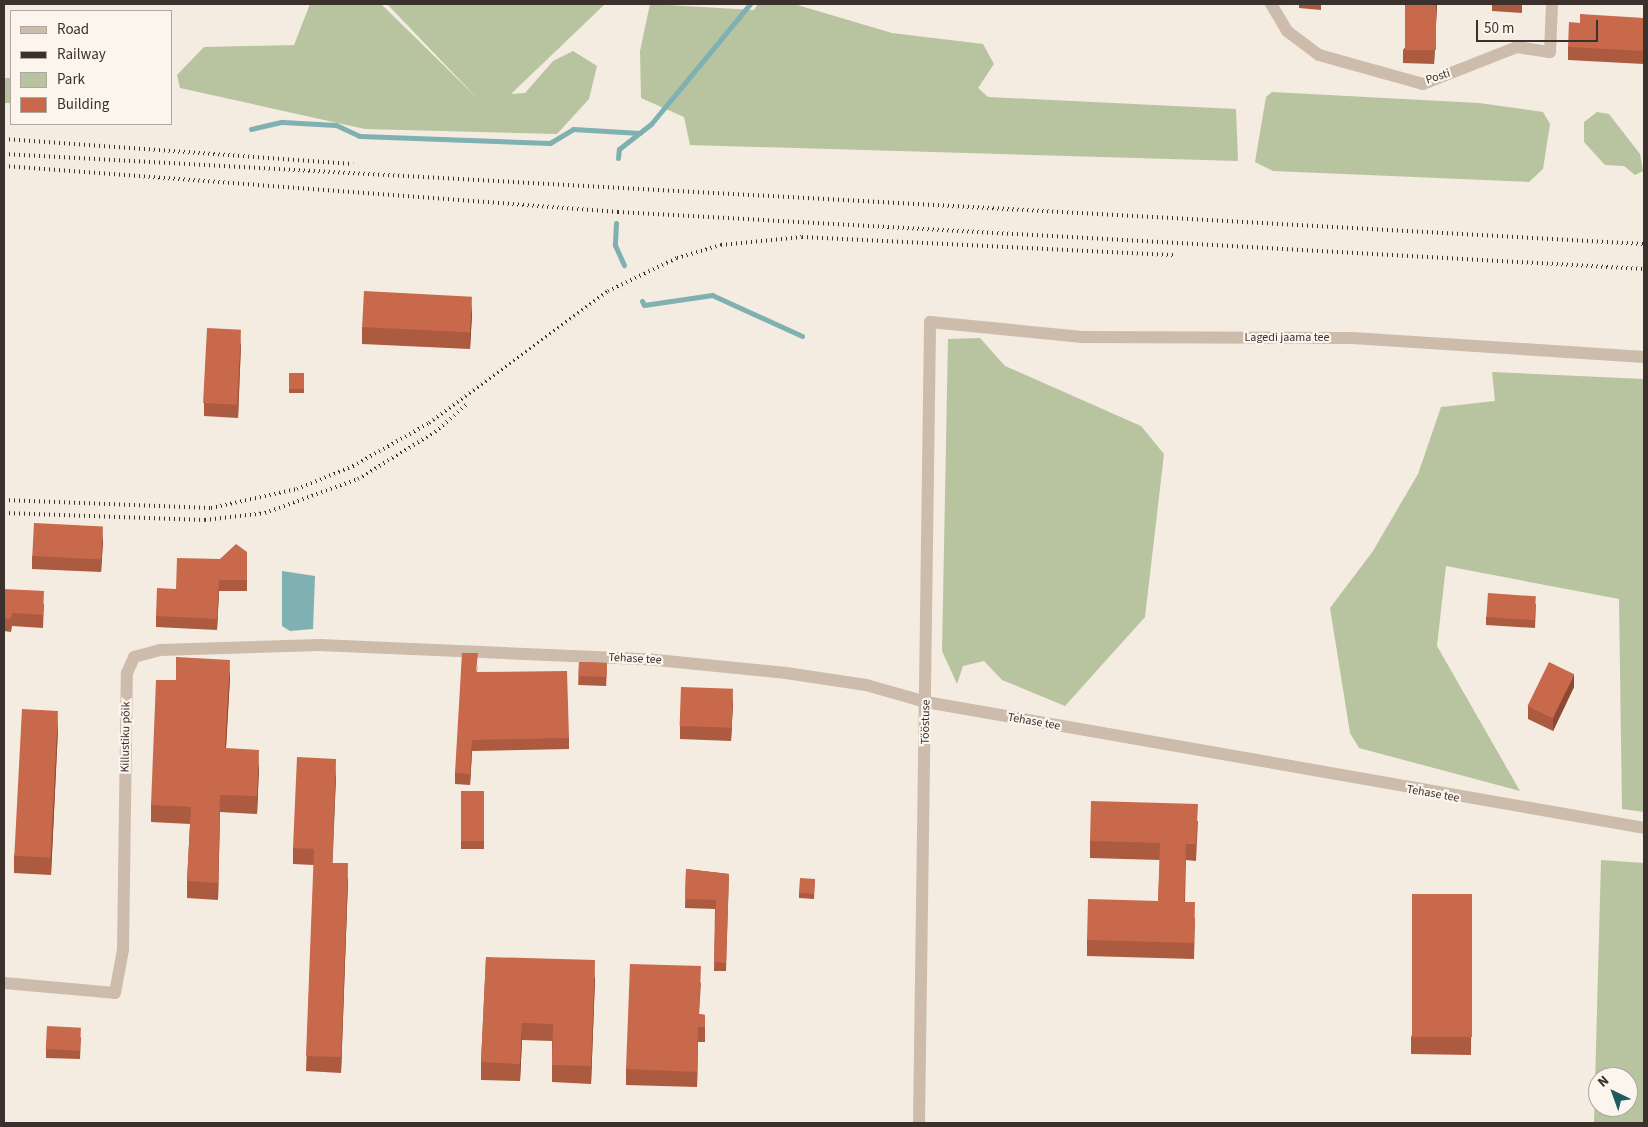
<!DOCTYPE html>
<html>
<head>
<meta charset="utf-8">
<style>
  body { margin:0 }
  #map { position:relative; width:1648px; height:1127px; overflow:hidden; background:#f4ebe1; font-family:"Source Sans 3",sans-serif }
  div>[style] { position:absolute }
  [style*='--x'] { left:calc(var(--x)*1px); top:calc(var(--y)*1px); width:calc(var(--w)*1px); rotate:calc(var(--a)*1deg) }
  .green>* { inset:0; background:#b8c4a0; transform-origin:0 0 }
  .water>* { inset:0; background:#7fb0b2 }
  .stream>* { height:5px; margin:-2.5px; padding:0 2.5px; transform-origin:2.5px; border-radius:2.5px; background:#7fb0b2 }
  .minor>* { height:12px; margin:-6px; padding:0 6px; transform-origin:6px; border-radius:6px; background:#cdbbac }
  .rail>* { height:4px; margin-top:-2px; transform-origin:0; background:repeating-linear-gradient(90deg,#3b302b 0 1px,transparent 0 5px) }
  .wall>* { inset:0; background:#ac5a40; transform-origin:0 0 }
  .shaded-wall>* { inset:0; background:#8c4a34 }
  .building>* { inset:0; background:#c8694b; transform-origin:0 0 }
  span { translate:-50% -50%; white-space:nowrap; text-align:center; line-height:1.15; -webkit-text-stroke:4.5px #fbf5ee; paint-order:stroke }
  .street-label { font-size:12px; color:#3b302b }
  .frame { position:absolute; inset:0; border:5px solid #3b302b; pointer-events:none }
  .legend { position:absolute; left:10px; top:10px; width:162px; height:115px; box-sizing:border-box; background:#fbf5ee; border:1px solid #aea6a0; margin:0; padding:6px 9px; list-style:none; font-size:15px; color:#3b302b }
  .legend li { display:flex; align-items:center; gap:10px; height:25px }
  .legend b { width:25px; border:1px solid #aea6a0 }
  .north { position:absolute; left:1588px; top:1067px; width:50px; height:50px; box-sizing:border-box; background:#fbf5ee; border:1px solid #aea6a0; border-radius:50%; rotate:318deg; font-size:14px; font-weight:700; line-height:20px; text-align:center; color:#3b302b }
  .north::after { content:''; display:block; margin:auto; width:18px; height:22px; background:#1f5a5e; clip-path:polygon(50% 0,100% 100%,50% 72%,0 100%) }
  .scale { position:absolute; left:1476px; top:20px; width:122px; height:22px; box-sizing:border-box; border:2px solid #3b302b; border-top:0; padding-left:6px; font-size:15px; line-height:18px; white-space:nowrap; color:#3b302b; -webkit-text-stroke:4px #fbf5ee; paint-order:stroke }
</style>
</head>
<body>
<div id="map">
  <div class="green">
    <i style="clip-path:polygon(310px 4px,381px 4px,478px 99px,387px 4px,605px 4px,511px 94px,525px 93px,553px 61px,573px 51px,597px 66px,589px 99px,557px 134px,365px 129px,180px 88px,177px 75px,204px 47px,294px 45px)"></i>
    <i style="clip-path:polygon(650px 4px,754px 10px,758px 4px,794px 4px,892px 33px,983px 44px,994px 64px,978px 88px,988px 97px,1236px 109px,1238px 161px,690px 145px,684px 117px,641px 98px,640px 51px)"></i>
    <i style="left:11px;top:78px;width:25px;height:7px;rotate:90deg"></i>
    <i style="clip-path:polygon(1272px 92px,1479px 103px,1543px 112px,1550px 124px,1543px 169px,1529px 182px,1273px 171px,1255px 162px,1266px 97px)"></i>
    <i style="clip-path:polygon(1597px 112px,1609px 114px,1640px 154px,1643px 171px,1635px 175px,1624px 166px,1605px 165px,1584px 142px,1584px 122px)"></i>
    <i style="clip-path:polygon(980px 338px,1005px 366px,1141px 426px,1164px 454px,1145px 617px,1065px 706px,1002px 680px,984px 661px,963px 666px,957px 684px,942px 651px,948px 339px)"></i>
    <i style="clip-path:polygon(1492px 372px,1644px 379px,1644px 812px,1622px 809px,1619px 599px,1446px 566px,1437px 646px,1520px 791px,1359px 748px,1350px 733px,1330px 608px,1373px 551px,1418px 474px,1441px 407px,1495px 401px)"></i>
    <i style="clip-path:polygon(evenodd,1601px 860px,1644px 863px,1644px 1123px,1594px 1123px,1601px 860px,1598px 1077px,1628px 1077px,1628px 1107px,1598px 1107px,1598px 1077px)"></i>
  </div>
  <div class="water">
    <i style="clip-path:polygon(282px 571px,315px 576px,313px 629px,290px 631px,282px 626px)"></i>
  </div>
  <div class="stream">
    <i style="--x:251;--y:129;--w:32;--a:-13"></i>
    <i style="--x:282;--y:122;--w:54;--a:3.2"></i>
    <i style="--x:336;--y:125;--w:26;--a:25"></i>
    <i style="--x:360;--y:136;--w:190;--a:2.1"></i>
    <i style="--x:550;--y:143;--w:27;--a:-31"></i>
    <i style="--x:573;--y:129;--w:67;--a:3.4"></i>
    <i style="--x:618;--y:158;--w:9;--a:-84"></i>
    <i style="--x:619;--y:149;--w:41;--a:-38"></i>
    <i style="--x:651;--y:124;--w:156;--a:-50.5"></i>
    <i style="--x:616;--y:223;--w:22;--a:93"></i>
    <i style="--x:615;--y:245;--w:22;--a:66"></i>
    <i style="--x:642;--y:301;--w:4;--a:63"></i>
    <i style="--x:644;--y:305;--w:69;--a:-8.4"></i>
    <i style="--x:712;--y:295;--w:99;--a:24.5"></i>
  </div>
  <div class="minor">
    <i style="--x:1271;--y:4;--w:31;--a:59"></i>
    <i style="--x:1287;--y:31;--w:40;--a:37"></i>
    <i style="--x:1319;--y:55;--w:108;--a:15.6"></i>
    <i style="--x:1423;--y:84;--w:101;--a:-21.5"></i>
    <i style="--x:1517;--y:47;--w:33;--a:9"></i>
    <i style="--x:1550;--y:52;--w:48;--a:-87.6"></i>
    <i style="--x:4;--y:983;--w:111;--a:5.1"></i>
    <i style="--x:115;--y:993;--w:44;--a:-79.5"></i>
    <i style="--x:123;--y:950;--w:277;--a:-89.2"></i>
    <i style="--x:127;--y:673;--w:17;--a:-66"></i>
    <i style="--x:134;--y:657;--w:27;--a:-15"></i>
    <i style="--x:160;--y:650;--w:160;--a:-1.8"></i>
    <i style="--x:320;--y:645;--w:326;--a:2.5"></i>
    <i style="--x:646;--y:659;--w:141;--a:5.7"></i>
    <i style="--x:786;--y:673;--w:81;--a:8.5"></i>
    <i style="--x:866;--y:685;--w:62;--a:15.8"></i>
    <i style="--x:926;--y:702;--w:729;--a:9.95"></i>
    <i style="--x:919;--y:1123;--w:801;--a:-89.21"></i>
    <i style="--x:930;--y:322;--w:153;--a:5.6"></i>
    <i style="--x:1082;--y:337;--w:270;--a:0.2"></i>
    <i style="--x:1352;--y:338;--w:293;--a:3.7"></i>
  </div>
  <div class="rail">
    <i style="--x:4;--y:139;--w:350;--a:4.1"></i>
    <i style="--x:4;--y:154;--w:1642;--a:3.14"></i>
    <i style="--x:4;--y:166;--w:616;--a:4.28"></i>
    <i style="--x:618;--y:212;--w:1028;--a:3.18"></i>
    <i style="--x:4;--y:500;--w:207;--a:2.2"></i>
    <i style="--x:211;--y:508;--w:88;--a:-12.5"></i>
    <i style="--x:297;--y:489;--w:61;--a:-22.3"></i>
    <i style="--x:353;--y:466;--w:87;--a:-29.5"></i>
    <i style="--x:429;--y:423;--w:222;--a:-36.4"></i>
    <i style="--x:608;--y:291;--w:76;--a:-25.6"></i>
    <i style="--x:677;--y:258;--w:46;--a:-16.5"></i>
    <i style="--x:721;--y:245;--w:81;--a:-5.6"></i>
    <i style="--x:802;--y:237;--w:374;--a:2.8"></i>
    <i style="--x:4;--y:513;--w:201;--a:2"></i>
    <i style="--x:205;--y:520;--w:60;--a:-6.7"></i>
    <i style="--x:265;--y:513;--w:99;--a:-20.1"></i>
    <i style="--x:358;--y:479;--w:90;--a:-31.4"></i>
    <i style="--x:435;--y:432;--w:43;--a:-41.2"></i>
  </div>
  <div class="wall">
    <i style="clip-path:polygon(1299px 4px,1321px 4px,1321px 10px,1299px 8px)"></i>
    <i style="clip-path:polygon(1437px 4px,1434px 64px,1403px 63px,1403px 50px)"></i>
    <i style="clip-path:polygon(1492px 4px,1522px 4px,1522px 13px,1492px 11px)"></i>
    <i style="clip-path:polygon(1644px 26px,1644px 64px,1568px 60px,1568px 47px)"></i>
    <i style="clip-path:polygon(472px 314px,470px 349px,362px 344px,362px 327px)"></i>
    <i style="clip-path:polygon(241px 343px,238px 418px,204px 416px,204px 403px)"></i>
    <i style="left:289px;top:373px;width:15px;height:20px"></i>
    <i style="clip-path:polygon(103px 540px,101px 572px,32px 569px,32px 556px)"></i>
    <i style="clip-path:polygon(247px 552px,247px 591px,219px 591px,217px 630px,156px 627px,156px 616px,176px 589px,220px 559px)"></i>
    <i style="clip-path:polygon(4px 589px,44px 604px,43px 628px,12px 626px,11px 632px,4px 631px)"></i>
    <i style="clip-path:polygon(1536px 604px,1535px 628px,1486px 625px,1486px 617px)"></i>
    <i style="left:579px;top:662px;width:28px;height:23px;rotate:2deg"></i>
    <i style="clip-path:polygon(478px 664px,477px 672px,569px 738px,569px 749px,472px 751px,470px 785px,455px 784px,455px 773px)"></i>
    <i style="clip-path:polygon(230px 677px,226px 748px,259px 767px,257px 814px,220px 812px,218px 900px,187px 898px,187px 881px,190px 824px,151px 822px,151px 805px,176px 680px)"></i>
    <i style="clip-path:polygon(1574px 687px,1553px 731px,1528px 719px,1528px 706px)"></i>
    <i style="clip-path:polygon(733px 702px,731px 741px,680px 739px,680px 726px)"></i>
    <i style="clip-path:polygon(58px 728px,51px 875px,14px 873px,14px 856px)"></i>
    <i style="clip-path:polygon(336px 775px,332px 863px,348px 879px,341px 1073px,306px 1071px,314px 865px,293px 864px,293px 848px)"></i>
    <i style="left:461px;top:791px;width:23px;height:58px"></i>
    <i style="clip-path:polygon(1198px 821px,1196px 861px,1186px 860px,1185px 902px,1195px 919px,1194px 959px,1087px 956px,1087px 940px,1158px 901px,1160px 860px,1090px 858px,1090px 841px)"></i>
    <i style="clip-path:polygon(686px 869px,729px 874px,726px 971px,714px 971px,715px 909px,685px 908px)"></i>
    <i style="clip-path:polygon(815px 879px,814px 899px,799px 898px,799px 893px)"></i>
    <i style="clip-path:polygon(1472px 894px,1471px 1055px,1411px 1054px,1411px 1037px)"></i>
    <i style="clip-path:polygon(486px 957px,595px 978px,591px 1084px,552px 1082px,552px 1041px,522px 1040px,520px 1081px,481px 1080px,481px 1062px)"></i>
    <i style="clip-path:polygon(701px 982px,699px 1014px,705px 1015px,705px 1042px,698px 1042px,697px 1087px,626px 1085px,626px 1069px)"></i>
    <i style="clip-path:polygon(81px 1037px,80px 1059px,46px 1058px,46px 1049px)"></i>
  </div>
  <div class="shaded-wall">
    <i style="clip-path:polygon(1436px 4px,1437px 4px,1434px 64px,1434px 51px)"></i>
    <i style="clip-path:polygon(472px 296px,472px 314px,470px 349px,470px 332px)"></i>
    <i style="clip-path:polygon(241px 330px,241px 343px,238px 418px,238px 405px)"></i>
    <i style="clip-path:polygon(103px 527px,103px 540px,101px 572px,101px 559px)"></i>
    <i style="clip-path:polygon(219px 580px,219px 591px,217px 630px,217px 619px)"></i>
    <i style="clip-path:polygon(230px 660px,230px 677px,225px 765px,225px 748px)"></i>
    <i style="clip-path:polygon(1574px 674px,1574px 687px,1553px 731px,1553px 718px)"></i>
    <i style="clip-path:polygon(733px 689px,733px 702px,731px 741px,731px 728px)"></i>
    <i style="clip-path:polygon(58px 711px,58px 728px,51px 875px,51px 858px)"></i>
    <i style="clip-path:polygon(472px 740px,472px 751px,470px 785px,470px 774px)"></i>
    <i style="clip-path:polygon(259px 750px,259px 767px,257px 814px,257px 796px)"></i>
    <i style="clip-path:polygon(336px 759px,336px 775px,332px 878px,332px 863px)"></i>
    <i style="clip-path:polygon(220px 795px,220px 812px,218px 900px,218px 883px)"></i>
    <i style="clip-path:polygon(348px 863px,348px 879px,341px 1073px,341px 1057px)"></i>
    <i style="clip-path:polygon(595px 960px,595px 978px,591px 1084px,591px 1066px)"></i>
    <i style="clip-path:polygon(522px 1023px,522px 1040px,520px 1081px,520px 1064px)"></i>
    <i style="clip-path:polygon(698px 1027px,698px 1042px,697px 1087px,697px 1072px)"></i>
  </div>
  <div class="building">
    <i style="left:1405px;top:4px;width:31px;height:46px"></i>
    <i style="clip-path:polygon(1580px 14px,1644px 18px,1643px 26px,1644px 26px,1644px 51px,1568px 47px,1569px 22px,1580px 23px)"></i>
    <i style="left:364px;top:291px;width:108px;height:36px;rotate:3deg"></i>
    <i style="left:207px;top:328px;width:34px;height:75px;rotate:3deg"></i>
    <i style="left:289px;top:373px;width:15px;height:16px"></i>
    <i style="left:34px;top:523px;width:69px;height:33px;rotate:3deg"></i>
    <i style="clip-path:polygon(236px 544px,247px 552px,247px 580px,219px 580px,217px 619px,156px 616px,157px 588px,176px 589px,177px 558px,220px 559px)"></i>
    <i style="clip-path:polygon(4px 589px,44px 591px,43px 615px,12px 613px,11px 619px,4px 618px)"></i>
    <i style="left:1488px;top:593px;width:48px;height:24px;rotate:4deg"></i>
    <i style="clip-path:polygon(462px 653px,478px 653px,476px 672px,567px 671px,569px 738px,472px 740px,470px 774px,455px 773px)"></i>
    <i style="clip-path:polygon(176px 657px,230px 660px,225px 748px,259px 750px,257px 796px,220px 795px,218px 883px,187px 881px,191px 807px,151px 805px,156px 680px,176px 680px)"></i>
    <i style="left:579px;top:662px;width:28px;height:14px;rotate:2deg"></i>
    <i style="left:1549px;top:662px;width:28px;height:49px;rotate:26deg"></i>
    <i style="left:681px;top:687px;width:52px;height:39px;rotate:2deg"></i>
    <i style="left:22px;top:709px;width:36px;height:147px;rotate:3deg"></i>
    <i style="clip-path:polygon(297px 757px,336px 759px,332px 863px,348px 863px,341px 1057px,306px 1056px,314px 849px,293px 848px)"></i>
    <i style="left:461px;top:791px;width:23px;height:50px"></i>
    <i style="clip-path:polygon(1091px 801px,1198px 804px,1196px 844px,1186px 844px,1184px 902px,1195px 902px,1194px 943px,1087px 940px,1088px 899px,1158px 901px,1160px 843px,1090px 841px)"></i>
    <i style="clip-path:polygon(686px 869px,729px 874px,726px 963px,714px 962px,716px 900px,685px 899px)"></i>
    <i style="left:800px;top:878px;width:15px;height:15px;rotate:4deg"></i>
    <i style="left:1412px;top:894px;width:60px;height:143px"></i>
    <i style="clip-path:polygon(486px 957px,595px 960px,591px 1066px,552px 1065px,553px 1024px,522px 1023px,520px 1064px,481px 1062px)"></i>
    <i style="clip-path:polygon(630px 964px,701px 966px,699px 1014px,705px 1015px,705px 1027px,698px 1027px,697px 1072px,626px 1069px)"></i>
    <i style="left:47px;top:1026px;width:34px;height:23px;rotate:3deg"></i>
  </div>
  <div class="street-label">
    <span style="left:1438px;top:77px;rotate:-18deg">Posti</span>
    <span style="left:1287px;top:338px">Lagedi jaama tee</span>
    <span style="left:635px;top:659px;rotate:3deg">Tehase tee</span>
    <span style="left:926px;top:722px;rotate:-89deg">Tööstuse</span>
    <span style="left:1034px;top:722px;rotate:10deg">Tehase tee</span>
    <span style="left:126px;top:737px;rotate:-89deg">Killustiku põik</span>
    <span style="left:1433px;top:794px;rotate:10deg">Tehase tee</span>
  </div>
  <div class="frame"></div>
  <ul class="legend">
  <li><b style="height:6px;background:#cdbbac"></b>Road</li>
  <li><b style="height:6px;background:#3b302b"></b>Railway</li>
  <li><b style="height:14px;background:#b8c4a0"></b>Park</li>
  <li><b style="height:14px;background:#c8694b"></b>Building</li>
  </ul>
  <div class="north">N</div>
  <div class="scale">50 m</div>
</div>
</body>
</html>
